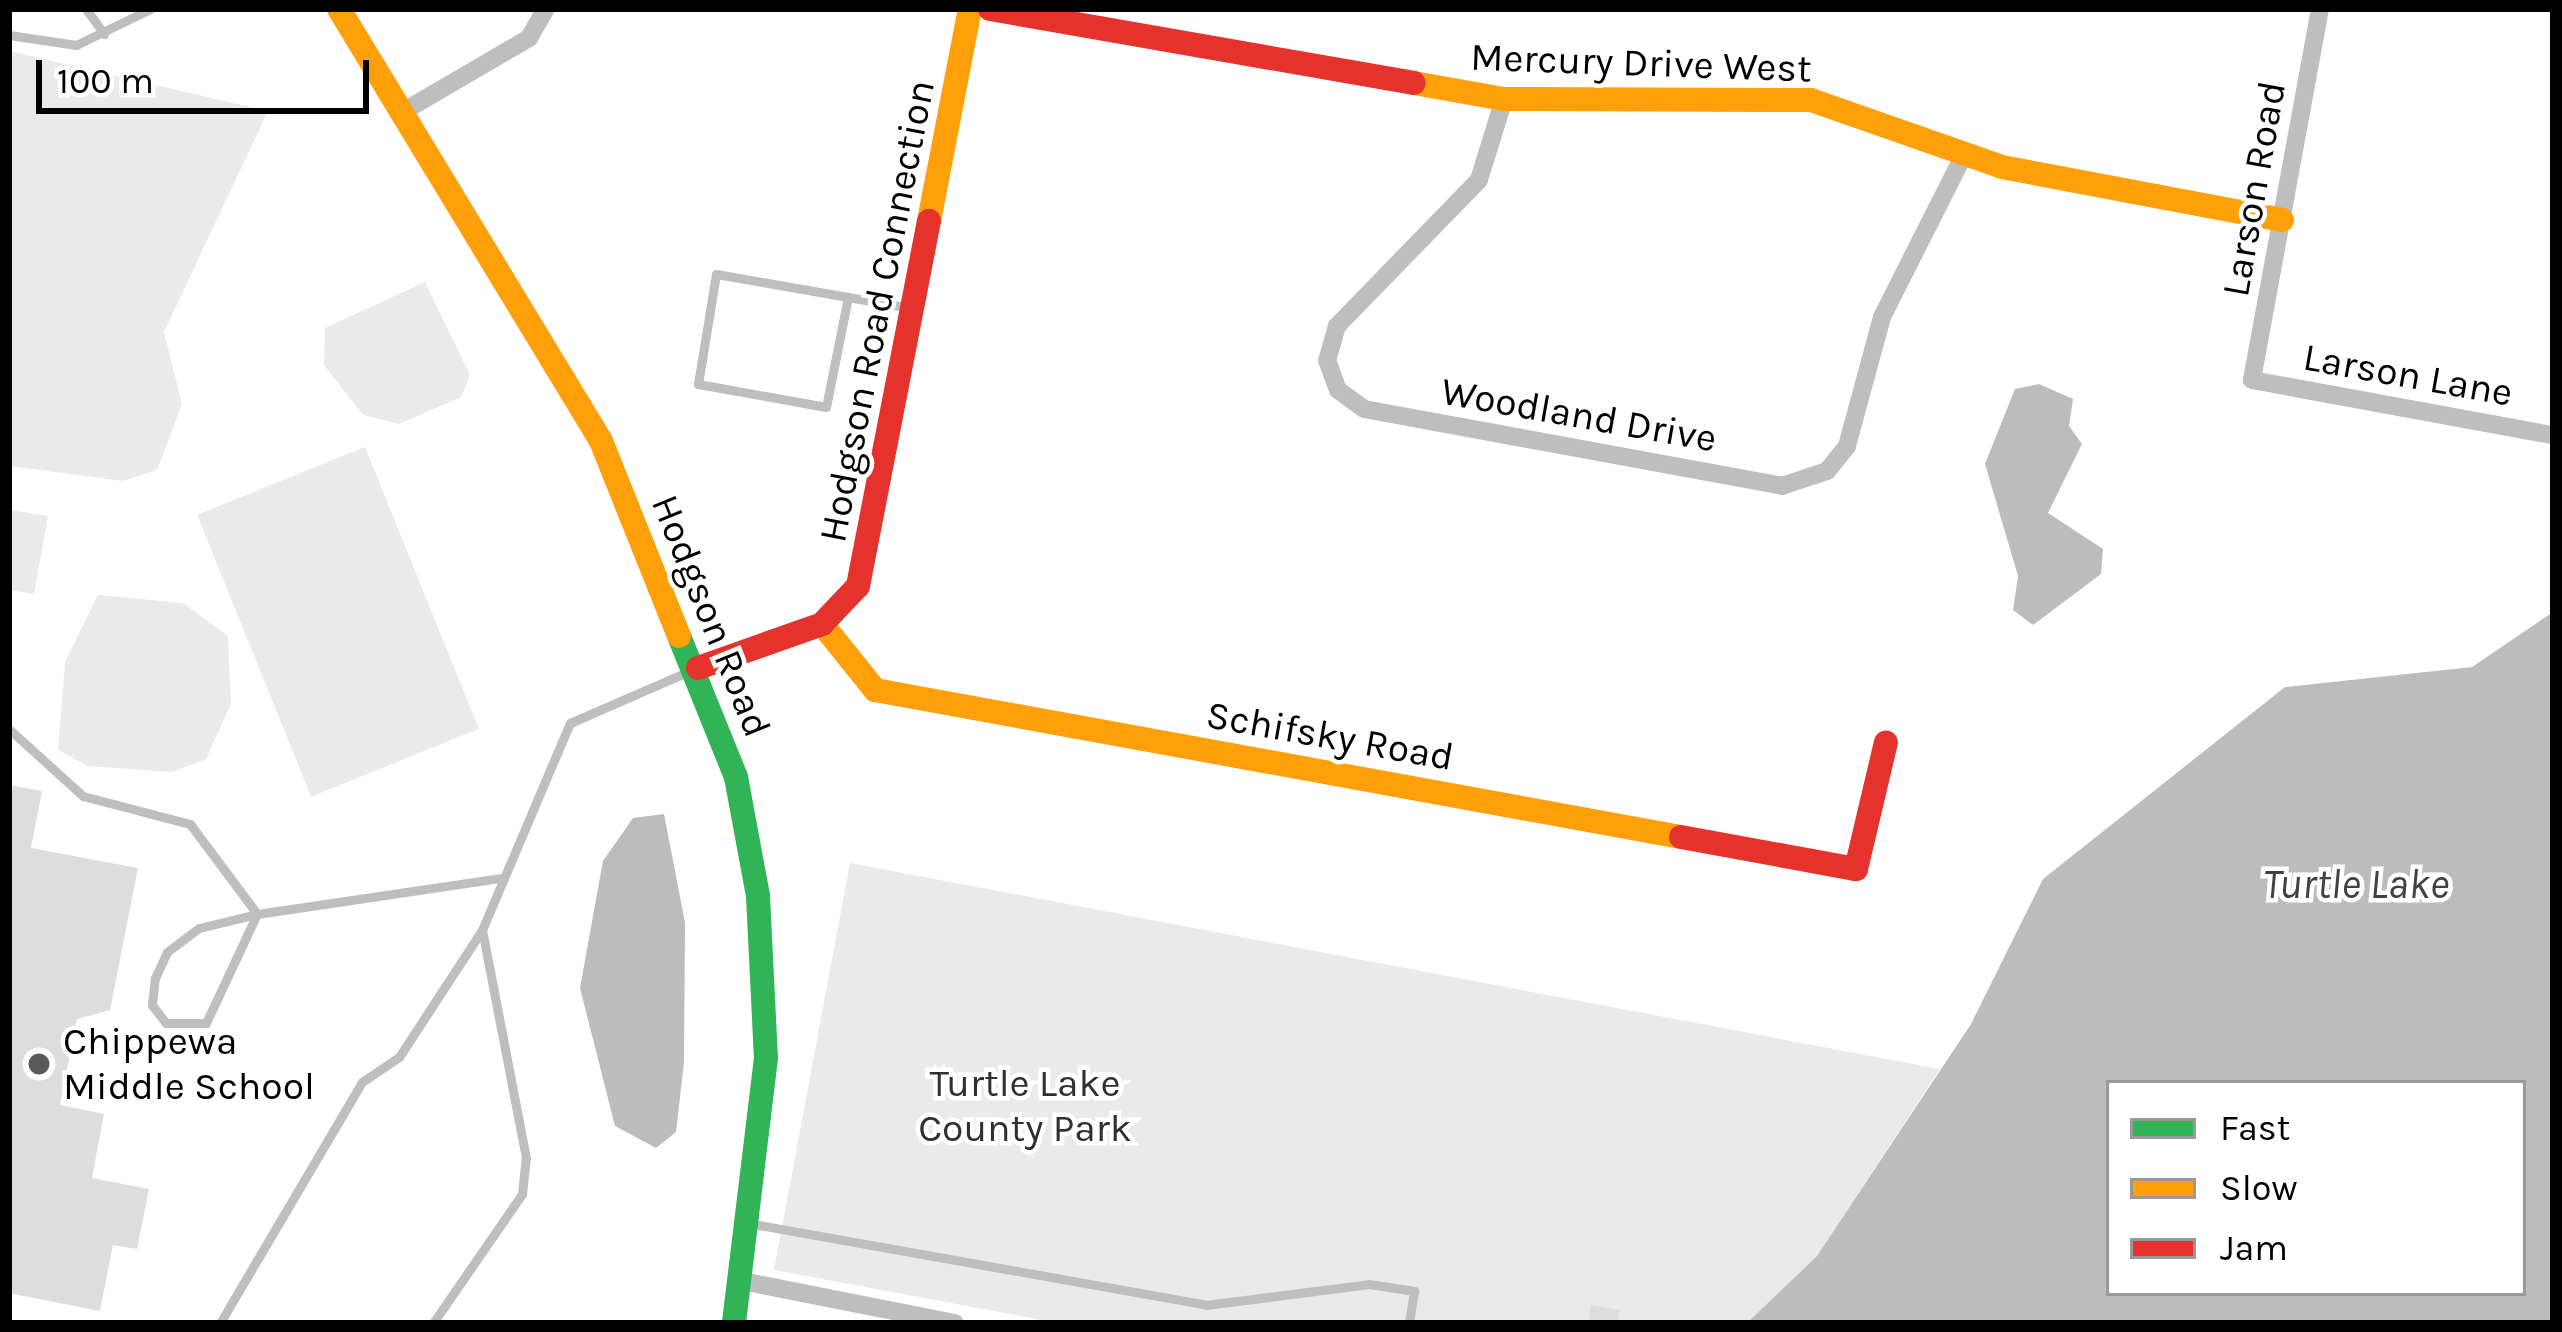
<!DOCTYPE html>
<html>
<head>
<meta charset="utf-8">
<style>
  body { margin:0 }
  #map { position:relative; width:2562px; height:1332px; overflow:hidden; background:#fff; font-family:Karla,sans-serif }
  div>[style] { position:absolute }
  [style*='--x'] { left:calc(var(--x)*1px); top:calc(var(--y)*1px); width:calc(var(--w)*1px); rotate:calc(var(--a)*1deg) }
  .green>* { inset:0; background:#eaeaea; transform-origin:0 0 }
  .water>* { inset:0; background:#bcbcbc }
  .building>* { inset:0; background:#ddd }
  .lane>* { height:9px; margin:-4.5px; padding:0 4.5px; transform-origin:4.5px; border-radius:4.5px; background:#bebebe }
  .street>* { height:18px; margin:-9px; padding:0 9px; transform-origin:9px; border-radius:9px; background:#bebebe }
  .fast>* { height:24px; margin:-12px; padding:0 12px; transform-origin:12px; border-radius:12px; background:#30b455 }
  .slow>* { height:24px; margin:-12px; padding:0 12px; transform-origin:12px; border-radius:12px; background:#ff9f0a }
  .jam>* { height:24px; margin:-12px; padding:0 12px; transform-origin:12px; border-radius:12px; background:#e5322d }
  .dots>* { width:33px; height:33px; translate:-50% -50%; box-sizing:border-box; border:6px solid #fff; border-radius:50% }
  span { translate:-50% -50%; white-space:nowrap; text-align:center; line-height:1.15; -webkit-text-stroke:9px #fff; paint-order:stroke }
  .street-label { font-size:39px; color:#000 }
  .poi-label { font-size:39px; color:#000 }
  .left { translate:0 -50%; text-align:left }
  .park-label { font-size:39px; color:#303030 }
  .water-label { font-size:42px; color:#414141; font-style:italic }
  .frame { position:absolute; inset:0; border:12px solid #000; pointer-events:none }
  .legend { position:absolute; left:2106px; top:1080px; width:420px; height:216px; box-sizing:border-box; background:#fff; border:3px solid #999; margin:0; padding:15px 21px; list-style:none; font-size:36px; color:#000 }
  .legend li { display:flex; align-items:center; gap:24px; height:60px }
  .legend b { width:60px; border:3px solid #999 }
  .scale { position:absolute; left:36px; top:60px; width:333px; height:54px; box-sizing:border-box; border:6px solid #000; border-top:0; padding-left:15px; font-size:36px; line-height:42px; white-space:nowrap; color:#000; -webkit-text-stroke:9px #fff; paint-order:stroke }
</style>
</head>
<body>
<div id="map">
  <div class="green">
    <i style="clip-path:polygon(9px 51px,268px 111px,164px 332px,182px 404px,157px 470px,123px 481px,9px 466px)"></i>
    <i style="clip-path:polygon(425px 282px,470px 375px,461px 397px,399px 424px,363px 415px,324px 365px,325px 328px)"></i>
    <i style="left:365px;top:447px;width:304px;height:181px;rotate:68deg"></i>
    <i style="clip-path:polygon(12px 510px,48px 516px,34px 594px,9px 590px)"></i>
    <i style="clip-path:polygon(98px 595px,183px 603px,228px 636px,231px 704px,206px 759px,172px 772px,88px 766px,58px 750px,65px 662px)"></i>
    <i style="clip-path:polygon(850px 863px,1940px 1069px,1817px 1256px,1747px 1323px,1058px 1323px,774px 1270px)"></i>
  </div>
  <div class="water">
    <i style="clip-path:polygon(2039px 384px,2073px 399px,2069px 426px,2082px 444px,2048px 513px,2103px 549px,2101px 574px,2033px 625px,2013px 610px,2018px 576px,1985px 464px,2015px 389px)"></i>
    <i style="clip-path:polygon(evenodd,2553px 612px,2553px 1323px,1747px 1323px,1817px 1256px,1971px 1024px,2043px 879px,2285px 687px,2472px 667px,2553px 612px,2109px 1083px,2523px 1083px,2523px 1293px,2109px 1293px,2109px 1083px)"></i>
    <i style="clip-path:polygon(664px 814px,685px 923px,684px 1062px,676px 1132px,656px 1148px,615px 1126px,580px 988px,603px 861px,633px 818px)"></i>
  </div>
  <div class="building">
    <i style="clip-path:polygon(9px 785px,42px 791px,31px 848px,138px 868px,110px 1010px,77px 1019px,60px 1105px,104px 1114px,92px 1178px,149px 1189px,137px 1249px,113px 1245px,100px 1311px,9px 1293px)"></i>
    <i style="clip-path:polygon(1591px 1305px,1620px 1310px,1618px 1323px,1588px 1323px)"></i>
  </div>
  <div class="lane">
    <i style="--x:86;--y:9;--w:31;--a:54"></i>
    <i style="--x:9;--y:35;--w:68;--a:8.5"></i>
    <i style="--x:76;--y:45;--w:82;--a:-25.9"></i>
    <i style="--x:848;--y:297;--w:112;--a:101.3"></i>
    <i style="--x:826;--y:407;--w:130;--a:-169.8"></i>
    <i style="--x:698;--y:384;--w:111;--a:-80.7"></i>
    <i style="--x:716;--y:274;--w:134;--a:9.9"></i>
    <i style="--x:848;--y:297;--w:64;--a:9.9"></i>
    <i style="--x:9;--y:729;--w:100;--a:42.2"></i>
    <i style="--x:83;--y:796;--w:111;--a:14.7"></i>
    <i style="--x:190;--y:824;--w:112;--a:53.3"></i>
    <i style="--x:257;--y:914;--w:120;--a:115.1"></i>
    <i style="--x:206;--y:1023;--w:40;--a:180"></i>
    <i style="--x:166;--y:1023;--w:23;--a:-128"></i>
    <i style="--x:152;--y:1005;--w:27;--a:-84"></i>
    <i style="--x:155;--y:978;--w:29;--a:-65"></i>
    <i style="--x:167;--y:952;--w:40;--a:-37"></i>
    <i style="--x:199;--y:928;--w:60;--a:-13.6"></i>
    <i style="--x:257;--y:914;--w:247;--a:-8.4"></i>
    <i style="--x:753;--y:1224;--w:460;--a:10.1"></i>
    <i style="--x:1206;--y:1305;--w:164;--a:-7.3"></i>
    <i style="--x:1369;--y:1284;--w:46;--a:8.8"></i>
    <i style="--x:1414;--y:1291;--w:32;--a:99"></i>
    <i style="--x:220;--y:1323;--w:280;--a:-59.5"></i>
    <i style="--x:362;--y:1082;--w:45;--a:-34"></i>
    <i style="--x:399;--y:1057;--w:152;--a:-56.8"></i>
    <i style="--x:482;--y:930;--w:225;--a:-67"></i>
    <i style="--x:570;--y:723;--w:133;--a:-23.5"></i>
    <i style="--x:433;--y:1323;--w:157;--a:-55.4"></i>
    <i style="--x:522;--y:1194;--w:36;--a:-84"></i>
    <i style="--x:526;--y:1158;--w:232;--a:-100.9"></i>
  </div>
  <div class="street">
    <i style="--x:2320;--y:9;--w:377;--a:100.4"></i>
    <i style="--x:2252;--y:380;--w:306;--a:10.4"></i>
    <i style="--x:1504;--y:99;--w:85;--a:107.2"></i>
    <i style="--x:1479;--y:180;--w:204;--a:134.2"></i>
    <i style="--x:1337;--y:326;--w:35;--a:106"></i>
    <i style="--x:1327;--y:360;--w:32;--a:70"></i>
    <i style="--x:1338;--y:390;--w:32;--a:36"></i>
    <i style="--x:1364;--y:409;--w:425;--a:10.4"></i>
    <i style="--x:1782;--y:486;--w:47;--a:-18.4"></i>
    <i style="--x:1827;--y:471;--w:32;--a:-51"></i>
    <i style="--x:1847;--y:446;--w:134;--a:-74.8"></i>
    <i style="--x:1882;--y:317;--w:182;--a:-63.2"></i>
    <i style="--x:399;--y:114;--w:151;--a:-30.3"></i>
    <i style="--x:529;--y:38;--w:34;--a:-60"></i>
    <i style="--x:742;--y:1281;--w:217;--a:11.2"></i>
  </div>
  <div class="fast">
    <i style="--x:679;--y:636;--w:152;--a:68"></i>
    <i style="--x:736;--y:777;--w:121;--a:79.5"></i>
    <i style="--x:758;--y:896;--w:162;--a:87.2"></i>
    <i style="--x:766;--y:1058;--w:267;--a:96.9"></i>
  </div>
  <div class="slow">
    <i style="--x:339;--y:9;--w:505;--a:58.76"></i>
    <i style="--x:601;--y:441;--w:210;--a:68.2"></i>
    <i style="--x:1414;--y:83;--w:91;--a:10.1"></i>
    <i style="--x:1504;--y:99;--w:307;--a:0.2"></i>
    <i style="--x:1811;--y:100;--w:202;--a:19.3"></i>
    <i style="--x:2002;--y:167;--w:285;--a:10.7"></i>
    <i style="--x:929;--y:221;--w:216;--a:-79.1"></i>
    <i style="--x:822;--y:624;--w:85;--a:51.2"></i>
    <i style="--x:875;--y:690;--w:819;--a:10.34"></i>
  </div>
  <div class="jam">
    <i style="--x:990;--y:9;--w:430;--a:9.9"></i>
    <i style="--x:698;--y:668;--w:132;--a:-19.5"></i>
    <i style="--x:822;--y:624;--w:52;--a:-46.5"></i>
    <i style="--x:858;--y:586;--w:372;--a:-79"></i>
    <i style="--x:1681;--y:837;--w:178;--a:10.4"></i>
    <i style="--x:1856;--y:869;--w:130;--a:-76.7"></i>
  </div>
  <div class="dots">
    <i style="left:39px;top:1064px;background:#595959"></i>
  </div>
  <div class="street-label">
    <span style="left:1641px;top:63px;rotate:2deg">Mercury Drive West</span>
    <span style="left:2254px;top:189px;rotate:-80deg">Larson Road</span>
    <span style="left:877px;top:311px;rotate:-79deg">Hodgson Road Connection</span>
    <span style="left:2408px;top:375px;rotate:10deg">Larson Lane</span>
    <span style="left:1579px;top:415px;rotate:10deg">Woodland Drive</span>
    <span style="left:711px;top:616px;rotate:68deg">Hodgson Road</span>
    <span style="left:1330px;top:736px;rotate:10deg">Schifsky Road</span>
  </div>
  <div class="poi-label">
    <span class="left" style="left:63px;top:1064px">Chippewa<br>Middle School</span>
  </div>
  <div class="park-label">
    <span style="left:1025px;top:1106px">Turtle Lake<br>County Park</span>
  </div>
  <div class="water-label">
    <span style="left:2356px;top:884px">Turtle Lake</span>
  </div>
  <div class="frame"></div>
  <ul class="legend">
  <li><b style="height:15px;background:#30b455"></b>Fast</li>
  <li><b style="height:15px;background:#ff9f0a"></b>Slow</li>
  <li><b style="height:15px;background:#e5322d"></b>Jam</li>
  </ul>
  <div class="scale">100 m</div>
</div>
</body>
</html>
